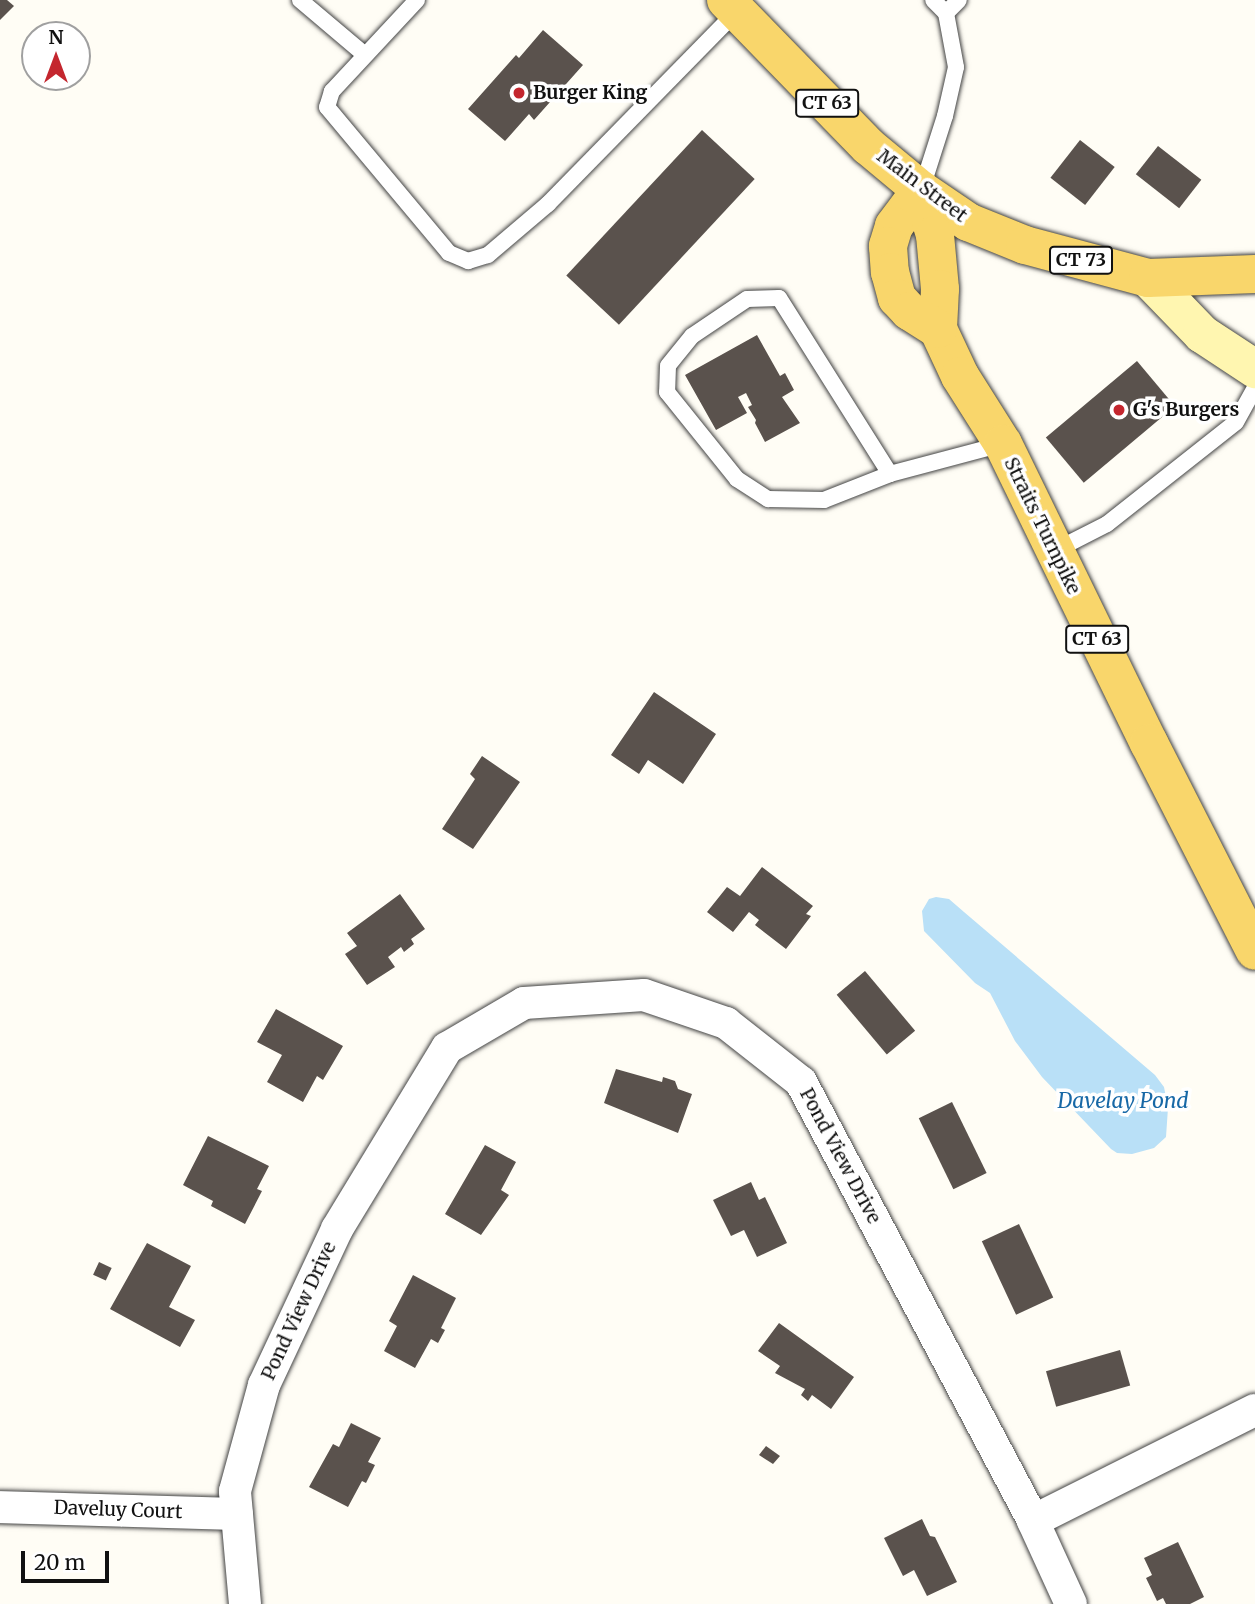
<!DOCTYPE html>
<html>
<head>
<meta charset="utf-8">
<style>
  body { margin:0 }
  #map { position:relative; width:1255px; height:1604px; overflow:hidden; background:#fffdf5; font-family:Merriweather,serif }
  div>[style] { position:absolute }
  [style*='--x'] { left:calc(var(--x)*1px); top:calc(var(--y)*1px); width:calc(var(--w)*1px); rotate:calc(var(--a)*1deg) }
  .water>* { inset:0; background:#b9e0f7 }
  .building>* { inset:0; background:#5a524d; transform-origin:0 0 }
  .roads { filter:drop-shadow(0 0 2px #444) drop-shadow(0 0 2px #444) }
  .lane>* { height:16px; margin:-8px; padding:0 8px; transform-origin:8px; border-radius:8px; background:#fff }
  .street>* { height:32px; margin:-16px; padding:0 16px; transform-origin:16px; border-radius:16px; background:#fff }
  .secondary>* { height:38px; margin:-19px; padding:0 19px; transform-origin:19px; border-radius:19px; background:#fff6b0 }
  .primary>* { height:38px; margin:-19px; padding:0 19px; transform-origin:19px; border-radius:19px; background:#f9d66b }
  .dots>* { width:19px; height:19px; translate:-50% -50%; box-sizing:border-box; border:4px solid #fff; border-radius:50% }
  span { translate:-50% -50%; white-space:nowrap; text-align:center; line-height:1.15; -webkit-text-stroke:7px #fff; paint-order:stroke }
  .shield-label span { padding:2px 5px; background:#fff; border:2px solid; border-radius:5px; -webkit-text-stroke-width:0 }
  .shield-label { font-size:18px; color:#111; font-weight:700 }
  .poi-label { font-size:19px; color:#111; font-weight:700 }
  .left { translate:0 -50%; text-align:left }
  .street-label { font-size:19px; color:#111 }
  .water-label { font-size:21px; color:#1768a6; font-style:italic }
  .north { position:absolute; left:21px; top:21px; width:70px; height:70px; box-sizing:border-box; background:#fff; border:2px solid #a0a0a0; border-radius:50%; rotate:0deg; font-size:19px; font-weight:700; line-height:28px; text-align:center; color:#111 }
  .north::after { content:''; display:block; margin:auto; width:24px; height:32px; background:#c4262e; clip-path:polygon(50% 0,100% 100%,50% 72%,0 100%) }
  .scale { position:absolute; left:21px; top:1551px; width:88px; height:32px; box-sizing:border-box; border:4px solid #111; border-top:0; padding-left:9px; font-size:21px; line-height:24px; white-space:nowrap; color:#111; -webkit-text-stroke:5px #fff; paint-order:stroke }
</style>
</head>
<body>
<div id="map">
  <div class="water">
    <i style="clip-path:polygon(936px 897px,949px 899px,964px 912px,1155px 1075px,1164px 1087px,1168px 1108px,1166px 1137px,1154px 1148px,1132px 1154px,1117px 1153px,1111px 1149px,1042px 1077px,1015px 1041px,990px 993px,975px 983px,924px 931px,922px 911px,929px 899px)"></i>
  </div>
  <div class="building">
    <i style="clip-path:polygon(0 0,7px 0,14px 6px,0 20px)"></i>
    <i style="clip-path:polygon(543px 30px,583px 65px,534px 120px,529px 114px,505px 141px,468px 109px,516px 55px,519px 58px)"></i>
    <i style="left:702px;top:130px;width:72px;height:199px;rotate:43deg"></i>
    <i style="left:1080px;top:140px;width:44px;height:48px;rotate:38deg"></i>
    <i style="left:1158px;top:146px;width:55px;height:36px;rotate:38deg"></i>
    <i style="clip-path:polygon(757px 335px,780px 376px,785px 373px,794px 390px,782px 397px,800px 423px,765px 442px,755px 423px,756px 420px,748px 407px,752px 405px,746px 393px,738px 397px,747px 413px,716px 430px,685px 375px)"></i>
    <i style="left:1137px;top:361px;width:59px;height:119px;rotate:50deg"></i>
    <i style="clip-path:polygon(654px 692px,716px 734px,683px 784px,648px 760px,639px 774px,611px 755px)"></i>
    <i style="clip-path:polygon(482px 756px,520px 782px,473px 849px,442px 829px,475px 779px,470px 774px)"></i>
    <i style="clip-path:polygon(762px 867px,813px 906px,806px 914px,811px 916px,786px 949px,755px 925px,759px 920px,749px 912px,733px 932px,707px 912px,727px 887px,740px 896px)"></i>
    <i style="clip-path:polygon(400px 894px,425px 929px,411px 939px,414px 944px,404px 952px,401px 947px,388px 957px,395px 967px,367px 985px,345px 954px,357px 946px,347px 933px)"></i>
    <i style="left:865px;top:971px;width:78px;height:37px;rotate:50deg"></i>
    <i style="clip-path:polygon(276px 1009px,343px 1046px,323px 1080px,317px 1076px,303px 1102px,267px 1082px,282px 1055px,257px 1042px)"></i>
    <i style="clip-path:polygon(616px 1069px,662px 1082px,663px 1077px,675px 1081px,678px 1089px,692px 1094px,678px 1133px,604px 1103px)"></i>
    <i style="left:952px;top:1102px;width:79px;height:37px;rotate:64deg"></i>
    <i style="clip-path:polygon(208px 1136px,269px 1166px,257px 1189px,262px 1191px,245px 1224px,211px 1206px,213px 1201px,183px 1185px)"></i>
    <i style="clip-path:polygon(485px 1145px,516px 1162px,501px 1190px,509px 1195px,481px 1235px,445px 1214px)"></i>
    <i style="clip-path:polygon(751px 1182px,759px 1200px,765px 1197px,787px 1243px,757px 1257px,744px 1230px,731px 1236px,713px 1200px)"></i>
    <i style="left:1019px;top:1224px;width:81px;height:41px;rotate:65deg"></i>
    <i style="clip-path:polygon(147px 1243px,191px 1266px,169px 1307px,195px 1320px,180px 1347px,110px 1309px)"></i>
    <i style="left:99px;top:1262px;width:14px;height:14px;rotate:25deg"></i>
    <i style="clip-path:polygon(413px 1275px,456px 1298px,441px 1328px,445px 1330px,438px 1343px,431px 1339px,415px 1368px,384px 1351px,397px 1326px,389px 1321px)"></i>
    <i style="clip-path:polygon(779px 1323px,854px 1377px,831px 1409px,812px 1395px,808px 1401px,801px 1395px,805px 1389px,775px 1373px,780px 1366px,758px 1351px)"></i>
    <i style="left:1120px;top:1350px;width:37px;height:77px;rotate:74deg"></i>
    <i style="clip-path:polygon(351px 1423px,381px 1438px,368px 1462px,375px 1465px,366px 1483px,362px 1481px,348px 1507px,309px 1487px,333px 1444px,339px 1447px)"></i>
    <i style="clip-path:polygon(766px 1446px,780px 1456px,773px 1464px,759px 1455px)"></i>
    <i style="clip-path:polygon(922px 1519px,930px 1536px,935px 1537px,957px 1582px,927px 1596px,914px 1570px,903px 1576px,884px 1538px)"></i>
    <i style="clip-path:polygon(1178px 1542px,1204px 1597px,1190px 1604px,1166px 1604px,1163px 1598px,1157px 1601px,1146px 1578px,1152px 1575px,1144px 1558px)"></i>
  </div>
  <div class="roads">
    <div class="lane">
      <i style="--x:300;--y:0;--w:85;--a:40.2"></i>
      <i style="--x:417;--y:0;--w:125;--a:133"></i>
      <i style="--x:332;--y:91;--w:17;--a:107"></i>
      <i style="--x:327;--y:107;--w:190;--a:50.1"></i>
      <i style="--x:449;--y:253;--w:21;--a:23"></i>
      <i style="--x:468;--y:261;--w:21;--a:-17"></i>
      <i style="--x:488;--y:255;--w:79;--a:-40.4"></i>
      <i style="--x:548;--y:204;--w:270;--a:-45.6"></i>
      <i style="--x:946;--y:13;--w:18;--a:-45"></i>
      <i style="--x:922;--y:188;--w:76;--a:-72.3"></i>
      <i style="--x:945;--y:116;--w:50;--a:-77.3"></i>
      <i style="--x:956;--y:67;--w:55;--a:-100.5"></i>
      <i style="--x:946;--y:13;--w:18;--a:-135"></i>
      <i style="--x:890;--y:474;--w:208;--a:-122.2"></i>
      <i style="--x:779;--y:298;--w:32;--a:178"></i>
      <i style="--x:747;--y:299;--w:66;--a:146.1"></i>
      <i style="--x:692;--y:336;--w:38;--a:129"></i>
      <i style="--x:668;--y:366;--w:26;--a:92"></i>
      <i style="--x:667;--y:392;--w:112;--a:51.2"></i>
      <i style="--x:737;--y:479;--w:37;--a:33"></i>
      <i style="--x:768;--y:499;--w:56;--a:1"></i>
      <i style="--x:824;--y:500;--w:71;--a:-21.5"></i>
      <i style="--x:890;--y:474;--w:117;--a:-14.9"></i>
      <i style="--x:1056;--y:550;--w:57;--a:-27"></i>
      <i style="--x:1107;--y:524;--w:164;--a:-38.3"></i>
      <i style="--x:1236;--y:422;--w:39;--a:-61"></i>
    </div>
    <div class="street">
      <i style="--x:0;--y:1507;--w:237;--a:1.7"></i>
      <i style="--x:1033;--y:1521;--w:91;--a:65.4"></i>
      <i style="--x:245;--y:1604;--w:113;--a:-95.1"></i>
      <i style="--x:235;--y:1491;--w:110;--a:-74.7"></i>
      <i style="--x:264;--y:1385;--w:172;--a:-64.9"></i>
      <i style="--x:337;--y:1229;--w:212;--a:-58.7"></i>
      <i style="--x:447;--y:1048;--w:89;--a:-30.3"></i>
      <i style="--x:524;--y:1003;--w:120;--a:-3.8"></i>
      <i style="--x:644;--y:995;--w:87;--a:18.9"></i>
      <i style="--x:726;--y:1023;--w:95;--a:38.2"></i>
      <i style="--x:801;--y:1082;--w:497;--a:62.1"></i>
      <i style="--x:1033;--y:1521;--w:248;--a:-26.6"></i>
    </div>
    <div class="secondary">
      <i style="--x:1148;--y:278;--w:78;--a:46"></i>
      <i style="--x:1202;--y:334;--w:64;--a:33.4"></i>
    </div>
    <div class="primary">
      <i style="--x:726;--y:0;--w:204;--a:45.8"></i>
      <i style="--x:868;--y:146;--w:69;--a:39.7"></i>
      <i style="--x:921;--y:190;--w:57;--a:34.2"></i>
      <i style="--x:968;--y:222;--w:61;--a:22"></i>
      <i style="--x:1025;--y:245;--w:127;--a:15"></i>
      <i style="--x:1148;--y:278;--w:107;--a:-2.1"></i>
      <i style="--x:921;--y:190;--w:47;--a:72.7"></i>
      <i style="--x:935;--y:235;--w:54;--a:84.7"></i>
      <i style="--x:940;--y:289;--w:40;--a:92.9"></i>
      <i style="--x:938;--y:329;--w:52;--a:64.9"></i>
      <i style="--x:960;--y:376;--w:80;--a:57.7"></i>
      <i style="--x:1003;--y:444;--w:333;--a:64"></i>
      <i style="--x:1149;--y:743;--w:233;--a:63"></i>
      <i style="--x:921;--y:190;--w:45;--a:126.9"></i>
      <i style="--x:894;--y:226;--w:21;--a:107"></i>
      <i style="--x:888;--y:246;--w:26;--a:86"></i>
      <i style="--x:890;--y:272;--w:27;--a:75"></i>
      <i style="--x:897;--y:298;--w:18;--a:47"></i>
      <i style="--x:909;--y:311;--w:34;--a:32"></i>
    </div>
  </div>
  <div class="dots">
    <i style="left:519px;top:93px;background:#c4262e"></i>
    <i style="left:1119px;top:410px;background:#c4262e"></i>
  </div>
  <div class="shield-label">
    <span style="left:827px;top:103px">CT 63</span>
    <span style="left:1081px;top:260px">CT 73</span>
    <span style="left:1097px;top:639px">CT 63</span>
  </div>
  <div class="poi-label">
    <span class="left" style="left:533px;top:93px">Burger King</span>
    <span class="left" style="left:1133px;top:410px">G's Burgers</span>
  </div>
  <div class="street-label">
    <span style="left:922px;top:186px;rotate:37deg">Main Street</span>
    <span style="left:1042px;top:526px;rotate:64deg">Straits Turnpike</span>
    <span style="left:840px;top:1156px;rotate:62deg">Pond View Drive</span>
    <span style="left:299px;top:1311px;rotate:-65deg">Pond View Drive</span>
    <span style="left:118px;top:1510px;rotate:2deg">Daveluy Court</span>
  </div>
  <div class="water-label">
    <span style="left:1123px;top:1101px">Davelay Pond</span>
  </div>
  <div class="north">N</div>
  <div class="scale">20 m</div>
</div>
</body>
</html>
